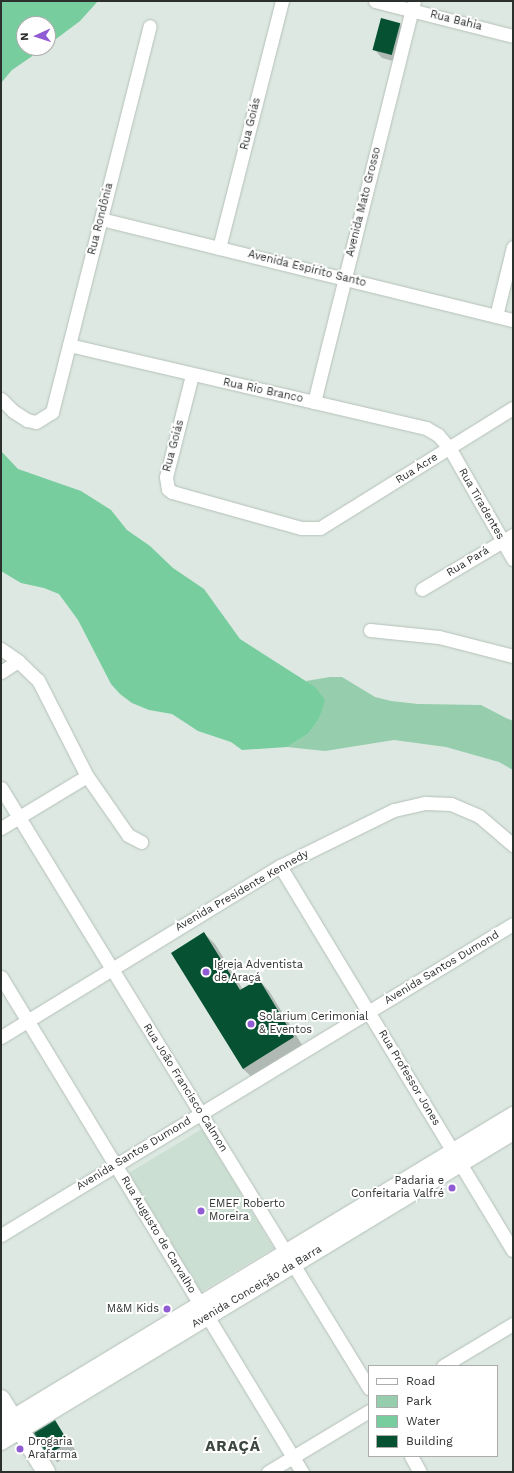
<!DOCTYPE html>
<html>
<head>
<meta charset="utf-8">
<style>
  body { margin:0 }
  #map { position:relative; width:514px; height:1473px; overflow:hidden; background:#dce8e1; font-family:"Work Sans",sans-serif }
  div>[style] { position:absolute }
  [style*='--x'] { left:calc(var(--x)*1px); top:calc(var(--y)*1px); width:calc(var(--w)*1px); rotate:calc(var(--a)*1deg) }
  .built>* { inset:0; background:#ccdfd3; transform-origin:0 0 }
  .green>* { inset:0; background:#95cdad }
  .water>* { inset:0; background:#77cd9e }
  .shadow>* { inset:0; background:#0003; transform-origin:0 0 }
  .building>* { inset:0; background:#055132; transform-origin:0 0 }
  .roads { filter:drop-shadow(0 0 1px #b5c0b9) drop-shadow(0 0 1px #b5c0b9) }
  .minor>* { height:13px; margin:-6.5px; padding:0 6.5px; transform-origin:6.5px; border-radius:6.5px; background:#fff }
  .tertiary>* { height:16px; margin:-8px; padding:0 8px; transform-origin:8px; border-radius:8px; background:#fff }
  .secondary>* { height:18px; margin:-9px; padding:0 9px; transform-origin:9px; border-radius:9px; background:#fff }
  .dots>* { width:11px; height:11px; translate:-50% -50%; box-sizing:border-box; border:2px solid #fff; border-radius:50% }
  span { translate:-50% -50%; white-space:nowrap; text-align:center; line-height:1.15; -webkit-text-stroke:4px #fff; paint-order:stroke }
  .street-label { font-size:11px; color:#2c302d }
  .poi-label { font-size:11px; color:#2c302d }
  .left { translate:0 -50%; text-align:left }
  .right { translate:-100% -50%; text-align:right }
  .district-label { font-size:15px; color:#3d4741; font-weight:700; letter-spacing:1px }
  .frame { position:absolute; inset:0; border:2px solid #2c302d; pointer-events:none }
  .legend { position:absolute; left:368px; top:1365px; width:130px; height:92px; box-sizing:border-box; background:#fff; border:1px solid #abacab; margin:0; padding:5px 7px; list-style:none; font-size:12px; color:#2c302d }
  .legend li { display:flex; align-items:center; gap:8px; height:20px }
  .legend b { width:20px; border:1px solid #abacab }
  .north { position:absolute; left:16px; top:16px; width:40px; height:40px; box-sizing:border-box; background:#fff; border:1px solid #abacab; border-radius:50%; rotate:267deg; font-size:11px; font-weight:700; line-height:16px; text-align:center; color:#2c302d }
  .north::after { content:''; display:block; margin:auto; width:14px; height:18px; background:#915bd3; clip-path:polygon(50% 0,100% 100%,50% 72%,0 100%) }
</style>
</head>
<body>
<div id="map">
  <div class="built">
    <i style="left:202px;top:1129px;width:139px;height:85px;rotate:59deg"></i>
  </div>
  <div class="green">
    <i style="clip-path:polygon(330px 677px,342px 677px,375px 697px,391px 701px,418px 704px,481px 705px,506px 718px,513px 721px,513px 770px,499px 762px,446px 747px,394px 740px,325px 751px,287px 747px,308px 734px,319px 719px,324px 700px,306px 681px)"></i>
  </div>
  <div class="water">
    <i style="clip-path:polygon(1px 1px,98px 1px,80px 21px,48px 45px,48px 24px,24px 24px,24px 48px,44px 48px,12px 70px,1px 83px)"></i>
    <i style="clip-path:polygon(1px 451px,18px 469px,81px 491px,111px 510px,127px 530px,150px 546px,173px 568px,204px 589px,240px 639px,315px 687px,325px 700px,319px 719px,308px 734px,287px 747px,242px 750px,231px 742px,198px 731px,172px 714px,149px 710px,132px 703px,120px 694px,111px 684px,78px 620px,59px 594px,44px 588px,21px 583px,1px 571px)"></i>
  </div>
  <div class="shadow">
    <i style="clip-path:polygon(400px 24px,408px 32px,400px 63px,382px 58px,374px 49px)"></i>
    <i style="clip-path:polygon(204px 933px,215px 944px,243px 990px,259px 980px,269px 991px,304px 1048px,254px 1079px,243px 1069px)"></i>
    <i style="left:55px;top:1422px;width:34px;height:22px;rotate:54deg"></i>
  </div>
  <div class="building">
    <i style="left:381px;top:18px;width:20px;height:33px;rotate:15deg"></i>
    <i style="clip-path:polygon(204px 932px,240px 990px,259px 979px,294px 1037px,243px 1069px,171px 953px)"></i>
    <i style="left:55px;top:1420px;width:26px;height:25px;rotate:59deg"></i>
  </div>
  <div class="roads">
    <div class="minor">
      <i style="--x:375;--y:1;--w:142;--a:14.2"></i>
      <i style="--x:101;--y:219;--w:424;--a:13.8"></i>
      <i style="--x:219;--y:248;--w:255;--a:-75.7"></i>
      <i style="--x:496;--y:316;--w:71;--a:-76.2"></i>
      <i style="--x:69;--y:345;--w:367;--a:13.1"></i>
      <i style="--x:426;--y:428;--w:14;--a:30"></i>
      <i style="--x:438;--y:435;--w:18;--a:49"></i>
      <i style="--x:450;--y:449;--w:127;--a:60.2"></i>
      <i style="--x:192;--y:375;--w:105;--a:104.3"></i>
      <i style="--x:166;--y:477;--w:12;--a:81"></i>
      <i style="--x:168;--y:489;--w:5;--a:37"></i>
      <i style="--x:172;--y:492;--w:134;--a:15.6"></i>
      <i style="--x:301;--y:528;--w:19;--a:0"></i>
      <i style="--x:320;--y:528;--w:227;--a:-31.9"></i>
      <i style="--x:1;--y:399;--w:17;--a:45"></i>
      <i style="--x:13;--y:411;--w:17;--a:33"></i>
      <i style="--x:27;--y:420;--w:9;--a:13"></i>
      <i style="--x:36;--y:422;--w:19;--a:-32"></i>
      <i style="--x:52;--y:412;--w:398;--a:-75.8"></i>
      <i style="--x:314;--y:402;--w:413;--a:-76"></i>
      <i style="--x:422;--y:589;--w:106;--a:-30.7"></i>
      <i style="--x:370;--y:630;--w:69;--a:5.8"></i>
      <i style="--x:439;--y:637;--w:76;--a:14.4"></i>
      <i style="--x:1;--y:649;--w:21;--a:35"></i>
      <i style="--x:18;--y:661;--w:28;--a:44"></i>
      <i style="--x:38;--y:680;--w:108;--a:63"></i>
      <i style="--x:87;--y:776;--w:72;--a:55.2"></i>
      <i style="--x:128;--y:835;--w:15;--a:28"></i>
      <i style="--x:1;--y:672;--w:20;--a:-33"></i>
      <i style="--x:1;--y:788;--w:704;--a:58.48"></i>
      <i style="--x:1;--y:828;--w:100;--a:-31.2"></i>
      <i style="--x:280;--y:866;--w:449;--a:58.8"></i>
      <i style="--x:1;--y:977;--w:579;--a:58.7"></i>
      <i style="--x:1;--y:1037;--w:327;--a:-31.5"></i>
      <i style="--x:280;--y:866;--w:127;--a:-26.2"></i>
      <i style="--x:394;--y:810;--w:32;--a:-13"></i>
      <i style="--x:425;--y:803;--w:26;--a:2"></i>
      <i style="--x:451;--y:804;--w:30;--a:23"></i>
      <i style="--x:479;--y:816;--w:45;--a:40.5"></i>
      <i style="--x:1;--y:1235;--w:599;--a:-31.28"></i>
      <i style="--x:443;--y:1366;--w:82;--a:-31"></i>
      <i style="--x:411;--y:1456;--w:18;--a:61"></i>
      <i style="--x:268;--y:1472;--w:118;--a:-31.1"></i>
    </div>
    <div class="tertiary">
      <i style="--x:1;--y:1425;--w:599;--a:-31.19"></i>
      <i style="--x:1;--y:1442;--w:599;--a:-31.19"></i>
    </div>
    <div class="secondary">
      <i style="--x:1;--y:1399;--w:86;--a:58.3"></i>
    </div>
  </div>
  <div class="dots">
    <i style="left:206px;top:972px;background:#915bd3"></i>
    <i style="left:251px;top:1024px;background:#915bd3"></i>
    <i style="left:452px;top:1188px;background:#915bd3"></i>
    <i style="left:201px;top:1211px;background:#915bd3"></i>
    <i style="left:167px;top:1309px;background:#915bd3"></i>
    <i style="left:20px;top:1449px;background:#915bd3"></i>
  </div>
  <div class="street-label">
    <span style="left:456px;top:21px;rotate:14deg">Rua Bahia</span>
    <span style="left:251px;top:124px;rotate:-76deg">Rua Goiás</span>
    <span style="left:364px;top:202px;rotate:-76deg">Avenida Mato Grosso</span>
    <span style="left:101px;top:219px;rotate:-76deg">Rua Rondônia</span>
    <span style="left:307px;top:269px;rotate:14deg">Avenida Espírito Santo</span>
    <span style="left:263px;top:391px;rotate:12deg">Rua Rio Branco</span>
    <span style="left:174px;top:446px;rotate:-75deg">Rua Goiás</span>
    <span style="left:417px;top:469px;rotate:-32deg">Rua Acre</span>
    <span style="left:481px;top:504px;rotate:60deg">Rua Tiradentes</span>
    <span style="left:468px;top:562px;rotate:-31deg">Rua Pará</span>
    <span style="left:242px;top:891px;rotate:-30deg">Avenida Presidente Kennedy</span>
    <span style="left:442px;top:968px;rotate:-31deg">Avenida Santos Dumond</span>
    <span style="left:409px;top:1078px;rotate:59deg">Rua Professor Jones</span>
    <span style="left:185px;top:1088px;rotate:58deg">Rua João Francisco Calmon</span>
    <span style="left:134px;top:1154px;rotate:-31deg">Avenida Santos Dumond</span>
    <span style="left:158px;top:1235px;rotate:59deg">Rua Augusto de Carvalho</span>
    <span style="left:257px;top:1287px;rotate:-31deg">Avenida Conceição da Barra</span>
  </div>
  <div class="poi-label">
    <span class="left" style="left:214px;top:972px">Igreja Adventista<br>de Araçá</span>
    <span class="left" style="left:259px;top:1024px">Solarium Cerimonial<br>&amp; Eventos</span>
    <span class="right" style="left:444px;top:1188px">Padaria e<br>Confeitaria Valfré</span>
    <span class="left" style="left:209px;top:1211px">EMEF Roberto<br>Moreira</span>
    <span class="right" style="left:159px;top:1309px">M&amp;M Kids</span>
    <span class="left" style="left:28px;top:1449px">Drogaria<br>Arafarma</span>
  </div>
  <div class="district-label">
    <span style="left:233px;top:1447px">ARAÇÁ</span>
  </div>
  <div class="frame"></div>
  <ul class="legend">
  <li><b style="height:5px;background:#fff"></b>Road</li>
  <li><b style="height:11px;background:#95cdad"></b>Park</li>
  <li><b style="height:11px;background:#77cd9e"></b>Water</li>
  <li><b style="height:11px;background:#055132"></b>Building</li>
  </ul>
  <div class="north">N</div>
</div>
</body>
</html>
